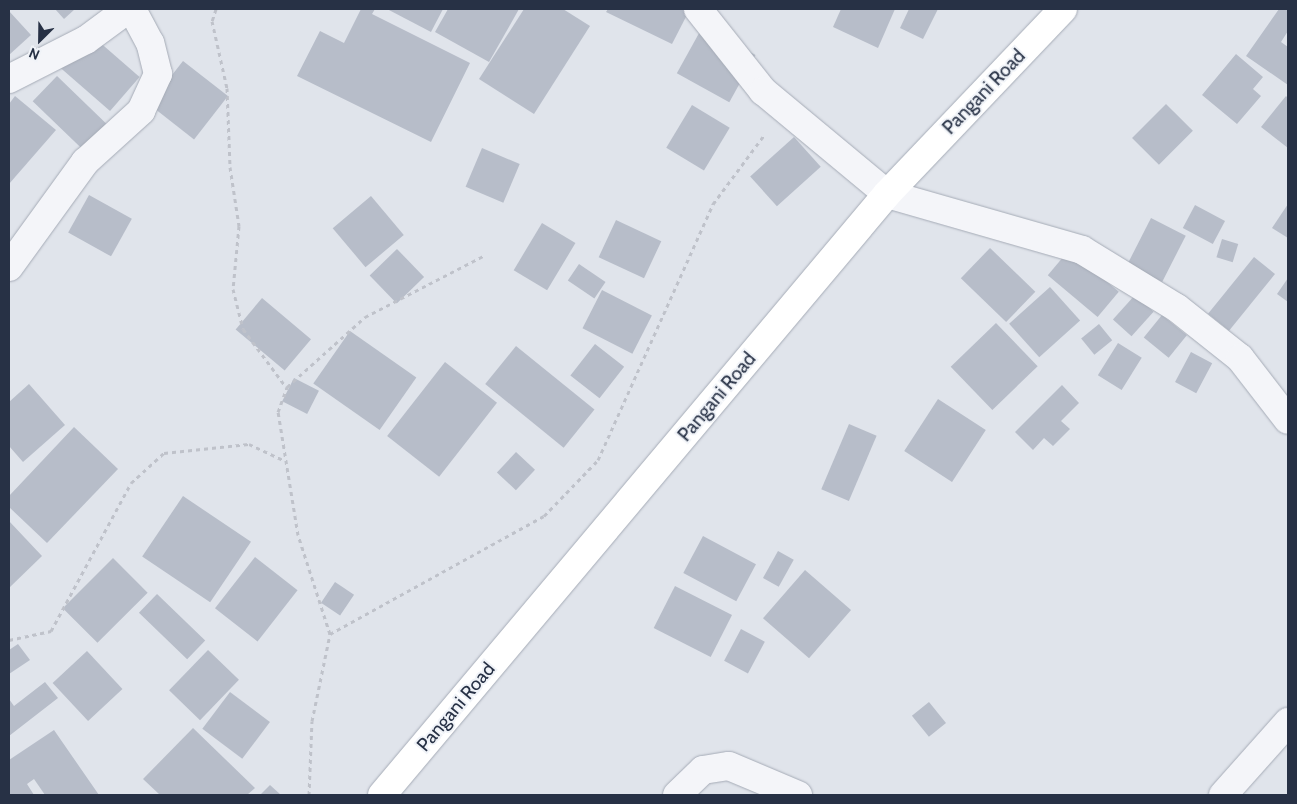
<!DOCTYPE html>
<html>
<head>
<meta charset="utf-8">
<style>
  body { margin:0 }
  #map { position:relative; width:1297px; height:804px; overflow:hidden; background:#e0e4eb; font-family:Cabin,sans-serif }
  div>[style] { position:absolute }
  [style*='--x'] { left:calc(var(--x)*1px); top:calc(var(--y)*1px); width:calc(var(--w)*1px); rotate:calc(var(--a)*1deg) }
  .building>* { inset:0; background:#b7bdc9; transform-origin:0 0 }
  .path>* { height:3px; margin-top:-1.5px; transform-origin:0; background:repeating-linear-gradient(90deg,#bfc2ca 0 4px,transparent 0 8px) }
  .roads { filter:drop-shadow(0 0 1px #a5abb6) drop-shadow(0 0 1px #a5abb6) }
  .minor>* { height:28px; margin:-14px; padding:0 14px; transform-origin:14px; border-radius:14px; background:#f4f5f9 }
  .secondary>* { height:28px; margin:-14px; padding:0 14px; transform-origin:14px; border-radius:14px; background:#fff }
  span { translate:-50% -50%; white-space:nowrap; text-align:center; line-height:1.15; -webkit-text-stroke:4px #f0f3f8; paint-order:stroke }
  .street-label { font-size:19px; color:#273145 }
  .frame { position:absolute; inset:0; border:10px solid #273145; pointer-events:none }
  .north { position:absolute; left:15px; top:15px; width:50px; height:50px; -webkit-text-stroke:4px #f0f3f8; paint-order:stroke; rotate:203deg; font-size:14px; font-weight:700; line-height:20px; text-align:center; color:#273145 }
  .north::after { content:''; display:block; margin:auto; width:18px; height:22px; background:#273145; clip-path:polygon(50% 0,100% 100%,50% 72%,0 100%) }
</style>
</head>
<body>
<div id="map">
  <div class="building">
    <i style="clip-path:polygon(55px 9px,75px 9px,64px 19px)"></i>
    <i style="clip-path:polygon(361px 9px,375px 9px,372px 14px,470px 63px,431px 142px,297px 76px,320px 31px,344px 43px)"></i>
    <i style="clip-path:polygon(387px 9px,443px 9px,431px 32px)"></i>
    <i style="clip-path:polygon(448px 9px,519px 9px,489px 62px,435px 32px)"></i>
    <i style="clip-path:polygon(524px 9px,563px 9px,590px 26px,534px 114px,479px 79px)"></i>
    <i style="clip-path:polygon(608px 9px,690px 9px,672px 44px,606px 12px)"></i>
    <i style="clip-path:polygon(841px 9px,895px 9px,878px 48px,833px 27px)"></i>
    <i style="clip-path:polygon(909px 9px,938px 9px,923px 39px,900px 28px)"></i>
    <i style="clip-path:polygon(1279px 9px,1288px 9px,1288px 31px,1281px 42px,1288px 47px,1288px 85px,1246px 56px)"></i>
    <i style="clip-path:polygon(9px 11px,31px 35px,9px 55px)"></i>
    <i style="left:703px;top:26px;width:60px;height:54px;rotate:29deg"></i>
    <i style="left:89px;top:33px;width:67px;height:45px;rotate:41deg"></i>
    <i style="clip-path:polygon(1236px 54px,1263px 77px,1253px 89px,1261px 96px,1237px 124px,1202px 95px)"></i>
    <i style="left:183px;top:61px;width:57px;height:55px;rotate:38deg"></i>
    <i style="left:57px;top:76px;width:87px;height:35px;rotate:44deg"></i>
    <i style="clip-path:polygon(15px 96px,56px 130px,9px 184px,9px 104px)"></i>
    <i style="clip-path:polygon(1286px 96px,1288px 98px,1288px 148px,1261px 127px)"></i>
    <i style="left:1166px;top:104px;width:38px;height:48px;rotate:45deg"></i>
    <i style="left:692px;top:105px;width:44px;height:50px;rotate:31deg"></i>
    <i style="left:794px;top:137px;width:40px;height:59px;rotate:48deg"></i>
    <i style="left:482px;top:148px;width:41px;height:42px;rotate:23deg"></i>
    <i style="left:89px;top:195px;width:49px;height:43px;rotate:29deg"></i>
    <i style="left:371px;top:196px;width:51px;height:50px;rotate:50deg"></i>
    <i style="clip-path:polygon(1288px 204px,1288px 238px,1272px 228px)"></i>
    <i style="left:1195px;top:205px;width:34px;height:26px;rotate:28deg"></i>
    <i style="left:1151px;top:218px;width:39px;height:52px;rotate:27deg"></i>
    <i style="left:616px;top:220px;width:50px;height:41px;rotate:25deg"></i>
    <i style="left:542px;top:223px;width:39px;height:55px;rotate:31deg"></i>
    <i style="left:1222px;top:239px;width:17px;height:19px;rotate:17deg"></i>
    <i style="left:990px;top:248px;width:63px;height:42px;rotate:44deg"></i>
    <i style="left:397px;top:249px;width:39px;height:38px;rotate:46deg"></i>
    <i style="left:1069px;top:250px;width:65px;height:33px;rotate:40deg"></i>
    <i style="left:1254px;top:257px;width:27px;height:73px;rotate:39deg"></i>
    <i style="left:579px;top:264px;width:32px;height:20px;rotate:34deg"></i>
    <i style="clip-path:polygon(1288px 278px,1288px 302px,1277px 294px)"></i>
    <i style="left:1050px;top:287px;width:45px;height:55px;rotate:48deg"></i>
    <i style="left:602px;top:290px;width:56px;height:43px;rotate:27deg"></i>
    <i style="left:1135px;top:295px;width:25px;height:33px;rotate:42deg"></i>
    <i style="left:262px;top:298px;width:64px;height:41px;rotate:40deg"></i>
    <i style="left:1162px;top:315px;width:32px;height:29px;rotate:39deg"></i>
    <i style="left:996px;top:323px;width:60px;height:63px;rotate:46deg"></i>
    <i style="left:1099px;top:324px;width:21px;height:23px;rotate:51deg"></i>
    <i style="left:350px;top:331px;width:81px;height:64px;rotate:35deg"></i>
    <i style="left:1118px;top:343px;width:28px;height:38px;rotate:32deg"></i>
    <i style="left:595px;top:344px;width:37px;height:40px;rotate:38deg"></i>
    <i style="left:516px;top:346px;width:101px;height:49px;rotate:39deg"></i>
    <i style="left:1191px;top:352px;width:24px;height:34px;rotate:28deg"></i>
    <i style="left:445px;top:362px;width:66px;height:94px;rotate:38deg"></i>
    <i style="left:294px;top:378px;width:28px;height:26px;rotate:27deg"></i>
    <i style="clip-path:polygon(29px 384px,65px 425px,23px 462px,9px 446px,9px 402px)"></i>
    <i style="clip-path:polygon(1062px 385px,1079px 403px,1061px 421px,1070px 429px,1053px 446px,1044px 438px,1033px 450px,1015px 432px)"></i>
    <i style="left:938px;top:399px;width:57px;height:62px;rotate:33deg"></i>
    <i style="left:849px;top:424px;width:30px;height:71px;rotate:23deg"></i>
    <i style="clip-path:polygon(74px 427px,118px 469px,47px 543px,9px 507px,9px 496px)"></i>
    <i style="left:516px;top:452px;width:26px;height:28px;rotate:43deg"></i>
    <i style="left:183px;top:496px;width:82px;height:73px;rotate:34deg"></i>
    <i style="clip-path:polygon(9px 521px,42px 556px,9px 588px)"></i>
    <i style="left:703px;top:536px;width:60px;height:42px;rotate:28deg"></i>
    <i style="left:778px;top:551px;width:18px;height:31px;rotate:29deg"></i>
    <i style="left:255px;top:557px;width:54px;height:65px;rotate:38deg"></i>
    <i style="left:113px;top:558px;width:49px;height:71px;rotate:45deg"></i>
    <i style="left:805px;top:570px;width:61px;height:64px;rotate:41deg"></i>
    <i style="left:335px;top:582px;width:23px;height:25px;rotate:34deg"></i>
    <i style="left:675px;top:586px;width:64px;height:47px;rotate:27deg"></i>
    <i style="left:157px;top:594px;width:67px;height:26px;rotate:44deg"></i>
    <i style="left:741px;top:629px;width:27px;height:36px;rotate:28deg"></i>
    <i style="clip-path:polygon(18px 644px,30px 660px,9px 674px,9px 650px)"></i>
    <i style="left:208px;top:650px;width:43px;height:56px;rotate:44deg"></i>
    <i style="left:87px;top:651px;width:52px;height:47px;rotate:47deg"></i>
    <i style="clip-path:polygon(45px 682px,58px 698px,9px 736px,9px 699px,14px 706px)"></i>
    <i style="left:230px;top:692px;width:50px;height:46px;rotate:37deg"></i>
    <i style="left:929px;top:702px;width:27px;height:22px;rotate:51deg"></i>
    <i style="clip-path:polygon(193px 728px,255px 788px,247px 795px,160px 795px,143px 779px)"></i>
    <i style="clip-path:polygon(54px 730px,99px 795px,45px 795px,34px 779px,27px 784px,34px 795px,9px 795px,9px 760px)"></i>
    <i style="clip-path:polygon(270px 785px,281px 795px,260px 795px)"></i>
  </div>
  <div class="path">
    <i style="--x:216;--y:9;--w:13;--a:108"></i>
    <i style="--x:212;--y:21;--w:69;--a:77.4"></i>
    <i style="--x:227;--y:88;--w:79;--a:87.8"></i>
    <i style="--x:230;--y:167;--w:60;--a:81.3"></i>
    <i style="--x:239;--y:226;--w:63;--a:95.4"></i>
    <i style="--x:233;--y:289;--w:41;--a:76"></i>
    <i style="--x:243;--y:329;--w:72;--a:53.4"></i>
    <i style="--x:330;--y:634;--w:244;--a:-28.9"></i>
    <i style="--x:544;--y:516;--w:78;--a:-46"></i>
    <i style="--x:598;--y:460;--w:281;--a:-65.8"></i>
    <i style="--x:713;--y:204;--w:87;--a:-53.4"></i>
    <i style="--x:9;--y:640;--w:43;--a:-12.1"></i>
    <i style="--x:51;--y:631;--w:168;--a:-61.6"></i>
    <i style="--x:131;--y:483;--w:45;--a:-42.3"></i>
    <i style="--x:164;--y:453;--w:85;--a:-6"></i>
    <i style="--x:249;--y:444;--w:38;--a:25"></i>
    <i style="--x:309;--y:795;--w:74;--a:-87.7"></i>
    <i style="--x:312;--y:721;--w:89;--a:-78.3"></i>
    <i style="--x:330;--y:634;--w:104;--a:-107.9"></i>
    <i style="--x:298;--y:535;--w:125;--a:-99.2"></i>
    <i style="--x:278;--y:412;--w:27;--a:-70"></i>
    <i style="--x:287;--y:387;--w:105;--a:-41.9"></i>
    <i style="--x:365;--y:317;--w:133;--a:-27.3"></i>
  </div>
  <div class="roads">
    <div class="minor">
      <i style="--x:698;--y:9;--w:105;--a:51.6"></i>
      <i style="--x:763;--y:91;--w:161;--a:39.7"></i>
      <i style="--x:887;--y:194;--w:203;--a:16"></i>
      <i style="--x:1082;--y:250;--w:111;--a:31.4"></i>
      <i style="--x:1177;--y:308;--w:80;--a:38.4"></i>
      <i style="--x:1240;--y:358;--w:78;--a:52.3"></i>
      <i style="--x:9;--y:79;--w:86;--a:-26.9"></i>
      <i style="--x:86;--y:40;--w:52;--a:-36.4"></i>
      <i style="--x:9;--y:267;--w:130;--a:-54.1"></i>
      <i style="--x:85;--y:162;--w:76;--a:-42.3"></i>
      <i style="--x:141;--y:111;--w:41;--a:-65.3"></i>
      <i style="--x:158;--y:74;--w:32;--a:-104"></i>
      <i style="--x:150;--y:43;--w:38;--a:-118"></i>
      <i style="--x:677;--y:795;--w:36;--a:-44"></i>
      <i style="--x:703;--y:770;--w:26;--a:-9"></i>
      <i style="--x:729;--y:766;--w:75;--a:22.8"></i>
      <i style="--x:1223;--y:795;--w:98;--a:-48.3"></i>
    </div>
    <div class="secondary">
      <i style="--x:382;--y:795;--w:785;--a:-49.96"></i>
      <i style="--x:887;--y:194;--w:255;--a:-46.4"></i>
    </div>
  </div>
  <div class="street-label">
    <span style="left:984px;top:92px;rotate:-46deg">Pangani Road</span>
    <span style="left:717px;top:397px;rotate:-50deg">Pangani Road</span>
    <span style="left:456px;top:707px;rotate:-50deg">Pangani Road</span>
  </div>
  <div class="frame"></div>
  <div class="north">N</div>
</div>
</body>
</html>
